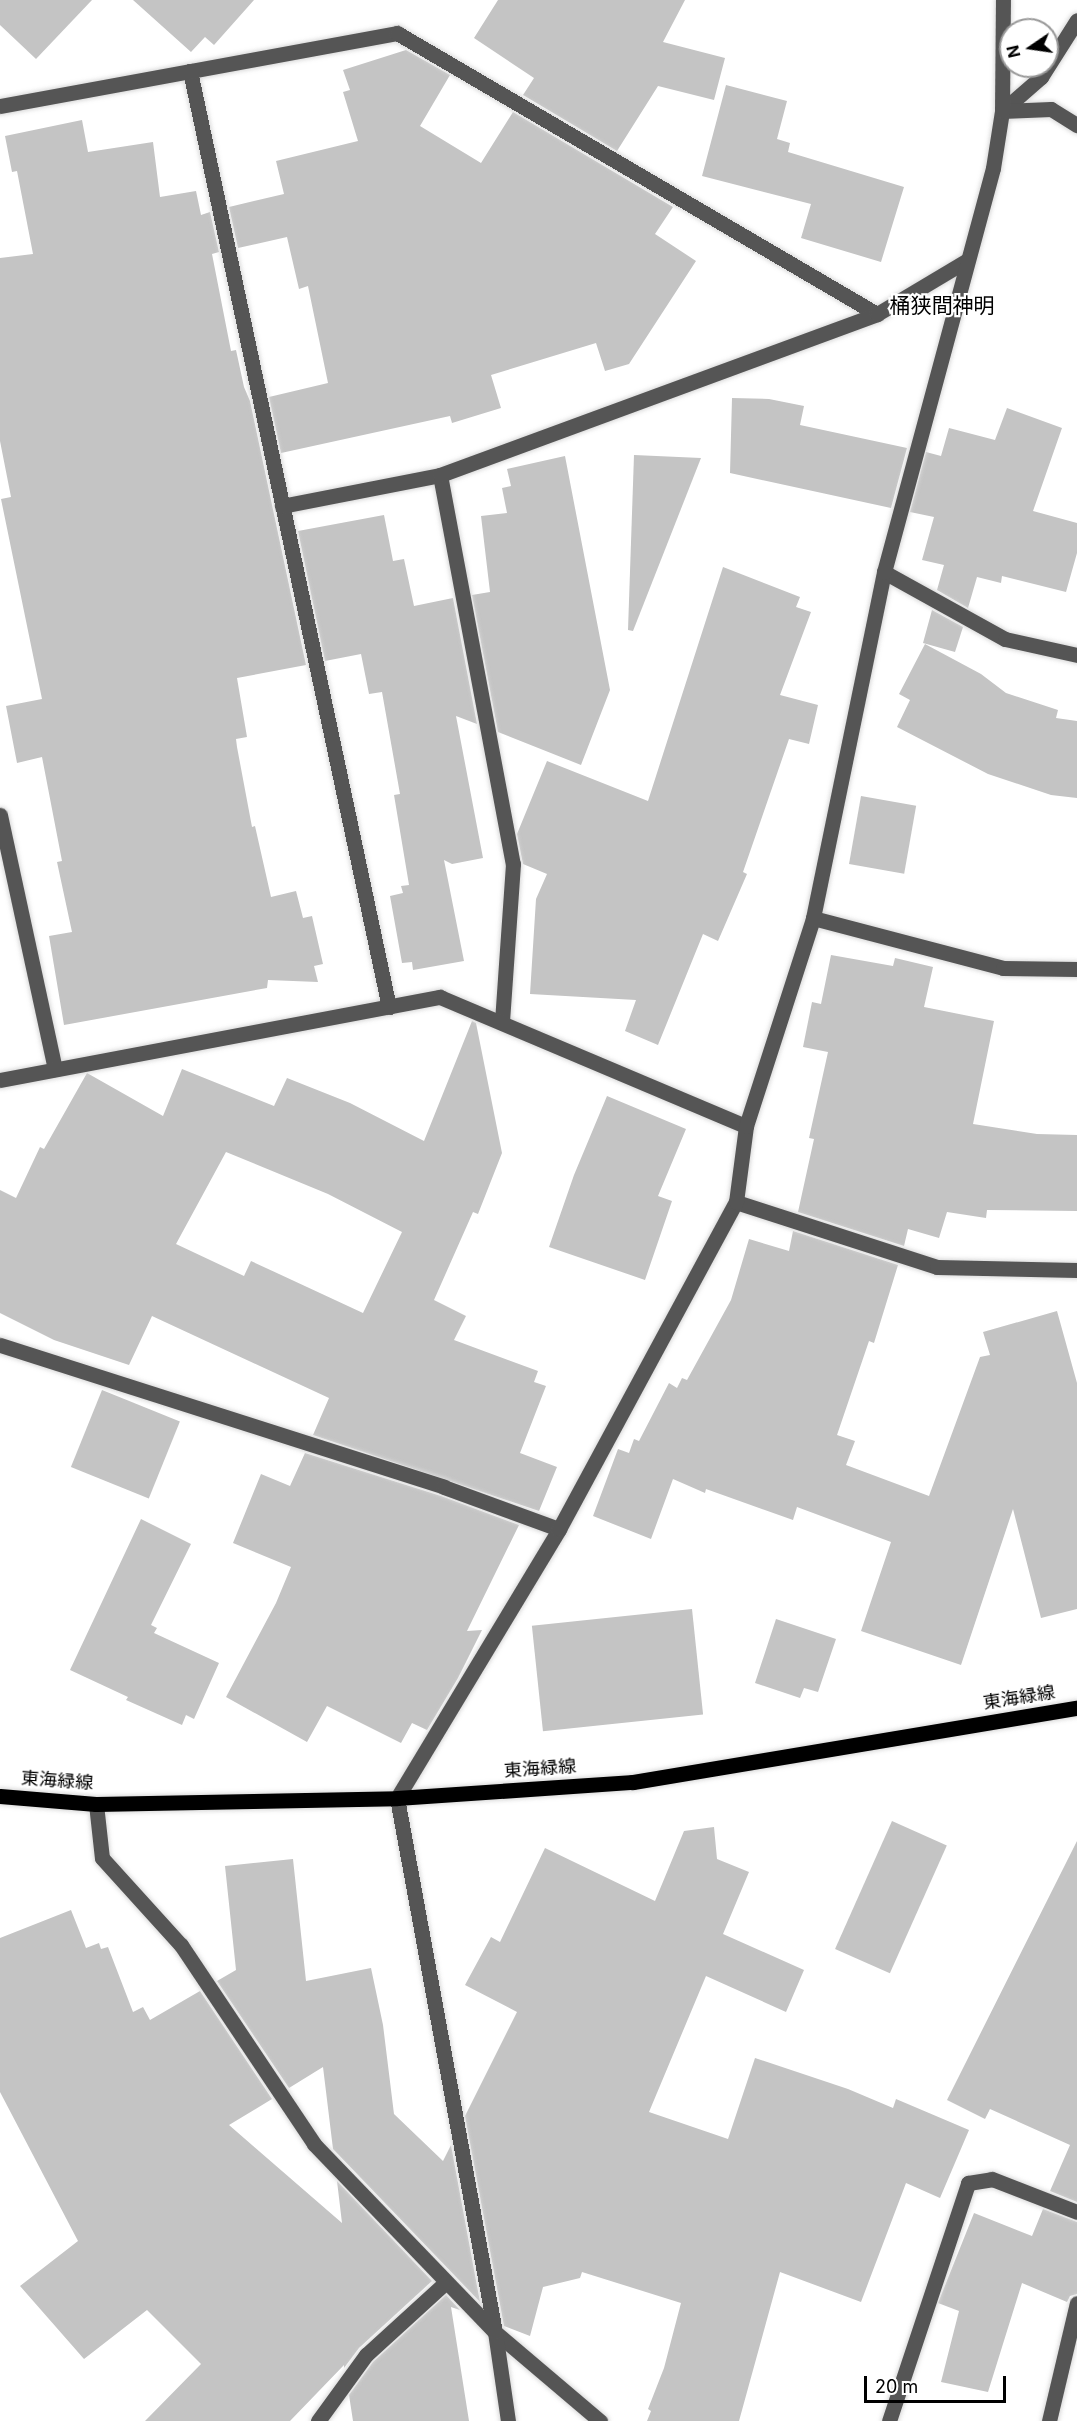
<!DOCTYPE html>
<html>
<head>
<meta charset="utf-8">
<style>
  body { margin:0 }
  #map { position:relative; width:1077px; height:2421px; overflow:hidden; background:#fff; font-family:Inter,"Noto Sans JP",sans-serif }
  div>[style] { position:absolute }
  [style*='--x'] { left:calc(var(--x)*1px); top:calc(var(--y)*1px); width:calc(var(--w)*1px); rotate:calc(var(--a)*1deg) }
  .building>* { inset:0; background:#c4c4c4; transform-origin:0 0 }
  .roads { filter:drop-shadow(0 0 2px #dbdbdb) drop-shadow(0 0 2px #dbdbdb) }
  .minor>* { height:15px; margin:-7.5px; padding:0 7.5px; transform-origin:7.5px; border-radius:7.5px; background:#555 }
  .major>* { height:15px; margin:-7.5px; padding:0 7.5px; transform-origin:7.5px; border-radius:7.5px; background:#000 }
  span { translate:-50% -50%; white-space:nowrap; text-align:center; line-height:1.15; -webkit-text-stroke:4.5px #fff; paint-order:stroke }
  .street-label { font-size:18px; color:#000 }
  .quarter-label { font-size:21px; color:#000 }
  .north { position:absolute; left:999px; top:18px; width:60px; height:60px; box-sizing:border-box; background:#fff; border:2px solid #999; border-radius:50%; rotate:257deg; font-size:16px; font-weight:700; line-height:24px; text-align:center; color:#000 }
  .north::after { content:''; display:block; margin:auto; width:21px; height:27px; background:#000; clip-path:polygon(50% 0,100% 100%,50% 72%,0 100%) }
  .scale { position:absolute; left:864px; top:2376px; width:142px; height:27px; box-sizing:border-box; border:3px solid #000; border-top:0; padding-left:8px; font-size:18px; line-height:21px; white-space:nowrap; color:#000; -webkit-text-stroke:4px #fff; paint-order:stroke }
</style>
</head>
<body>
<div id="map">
  <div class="building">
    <i style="clip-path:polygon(0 0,92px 0,36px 59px,0 25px)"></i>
    <i style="clip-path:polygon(133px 0,254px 0,214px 45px,205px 37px,191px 52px)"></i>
    <i style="clip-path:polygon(498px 0,685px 0,663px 42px,725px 58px,714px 100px,658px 86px,617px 151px,523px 95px,534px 78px,474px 38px)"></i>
    <i style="clip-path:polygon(406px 50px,450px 75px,420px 126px,481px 163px,513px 112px,673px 207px,655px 234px,696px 261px,629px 364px,605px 371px,596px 343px,491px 375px,501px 408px,452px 423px,450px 416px,281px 453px,269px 397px,328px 383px,308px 286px,299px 289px,287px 237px,238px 248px,229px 207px,284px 194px,276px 161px,358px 141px,343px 92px,350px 90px,343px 70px)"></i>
    <i style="clip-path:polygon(726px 85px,787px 101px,777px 139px,790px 143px,788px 152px,904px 187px,881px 262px,801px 238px,811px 204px,702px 176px)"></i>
    <i style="clip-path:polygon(82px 120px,88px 152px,153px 142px,160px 197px,196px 191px,201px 215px,210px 212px,219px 252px,212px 254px,231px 351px,236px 350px,244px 387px,250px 401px,306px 665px,237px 678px,247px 737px,236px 739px,237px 747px,252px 827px,255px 826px,271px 897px,296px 891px,303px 918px,312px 916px,323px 964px,314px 966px,318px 982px,268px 980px,267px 988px,64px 1025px,49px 936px,72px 932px,57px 862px,62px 861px,42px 757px,17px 763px,6px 706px,42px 699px,1px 499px,11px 497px,0 441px,0 258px,33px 254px,17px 171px,12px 172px,5px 136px)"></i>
    <i style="clip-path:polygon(732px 398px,769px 399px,804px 406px,800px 425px,907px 448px,891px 508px,730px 473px)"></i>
    <i style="clip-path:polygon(1007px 408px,1062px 428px,1033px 511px,1077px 523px,1077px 553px,1066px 592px,1002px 576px,1001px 583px,977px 577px,968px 608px,937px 590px,944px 565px,922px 560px,934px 517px,910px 512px,926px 452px,941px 456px,949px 428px,995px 440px)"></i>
    <i style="clip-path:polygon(634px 455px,701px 458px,633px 631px,628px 630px)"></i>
    <i style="clip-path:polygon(565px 456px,610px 690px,581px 765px,498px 732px,472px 595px,490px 592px,481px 516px,507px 513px,502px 488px,511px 486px,507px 469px)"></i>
    <i style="clip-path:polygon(384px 515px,393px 561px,404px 559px,414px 606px,453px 598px,477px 724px,456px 716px,483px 858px,452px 864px,444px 860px,464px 961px,413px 970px,412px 962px,402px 963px,390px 896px,403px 893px,401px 886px,409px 885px,394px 795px,400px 794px,382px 692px,369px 694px,361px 654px,325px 661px,298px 531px)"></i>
    <i style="clip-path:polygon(723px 567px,800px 597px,796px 607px,811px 612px,780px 695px,818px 705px,809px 744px,789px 739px,743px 872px,747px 874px,718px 941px,703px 934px,658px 1045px,625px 1031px,636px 1000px,530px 994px,536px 899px,547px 874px,523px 864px,517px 834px,547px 761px,648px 801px)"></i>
    <i style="clip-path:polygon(932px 610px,963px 627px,955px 652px,923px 643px)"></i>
    <i style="clip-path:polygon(925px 644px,981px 674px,1006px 693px,1058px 710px,1056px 718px,1077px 721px,1077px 798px,1051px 795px,988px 774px,897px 727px,910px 700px,899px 694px)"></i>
    <i style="left:861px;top:796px;width:56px;height:69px;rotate:10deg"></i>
    <i style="clip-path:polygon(831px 955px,893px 966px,895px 958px,933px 967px,924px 1007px,994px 1021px,973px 1124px,1037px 1134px,1077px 1135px,1077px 1211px,987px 1210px,986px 1218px,947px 1212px,939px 1238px,908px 1229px,904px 1246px,798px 1212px,814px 1139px,809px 1138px,828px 1052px,803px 1047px,812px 1002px,821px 1004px)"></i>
    <i style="clip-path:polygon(evenodd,472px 1021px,476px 1023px,502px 1153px,478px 1214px,473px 1212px,434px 1300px,466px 1316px,454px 1340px,538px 1371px,534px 1382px,546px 1386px,520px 1453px,557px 1467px,539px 1511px,313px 1435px,329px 1398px,152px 1316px,129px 1365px,54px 1340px,0 1313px,0 1190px,16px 1198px,40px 1147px,44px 1149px,87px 1073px,163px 1116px,182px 1069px,274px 1106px,287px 1078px,350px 1103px,424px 1141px,472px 1021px,226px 1152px,328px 1194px,402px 1232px,363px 1313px,251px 1261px,244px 1276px,176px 1244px,226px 1152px)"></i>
    <i style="clip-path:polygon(607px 1096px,686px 1129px,658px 1196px,672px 1201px,645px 1280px,549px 1247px,574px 1175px)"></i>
    <i style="clip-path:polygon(793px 1231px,898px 1265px,874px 1343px,869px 1341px,837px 1435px,855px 1441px,846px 1465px,929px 1496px,980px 1357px,990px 1355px,983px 1332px,1057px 1311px,1077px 1383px,1077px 1609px,1041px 1618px,1013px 1509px,961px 1665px,861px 1631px,891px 1542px,797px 1507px,793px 1520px,706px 1489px,705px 1493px,673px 1479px,651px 1539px,593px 1516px,618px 1449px,629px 1453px,634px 1439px,639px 1441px,669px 1383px,677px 1388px,682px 1378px,687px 1380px,731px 1300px,749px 1239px,789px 1251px)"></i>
    <i style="left:102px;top:1390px;width:84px;height:83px;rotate:22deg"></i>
    <i style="clip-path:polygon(305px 1453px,441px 1496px,519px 1525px,467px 1631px,482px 1630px,458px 1678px,427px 1730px,412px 1723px,401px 1743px,327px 1706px,307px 1742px,226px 1697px,276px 1603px,291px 1567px,233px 1543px,261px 1474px,290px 1486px)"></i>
    <i style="clip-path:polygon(141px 1519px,191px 1544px,151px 1625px,157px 1628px,154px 1633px,219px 1663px,194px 1719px,186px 1715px,182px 1725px,126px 1700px,128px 1697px,70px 1670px)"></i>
    <i style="left:692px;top:1609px;width:106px;height:161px;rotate:84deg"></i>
    <i style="clip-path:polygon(776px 1619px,836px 1639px,818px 1692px,804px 1688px,800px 1698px,755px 1683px)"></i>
    <i style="left:892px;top:1821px;width:60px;height:140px;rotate:24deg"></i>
    <i style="clip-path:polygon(714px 1827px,717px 1859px,749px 1872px,723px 1934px,804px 1970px,786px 2012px,706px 1976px,649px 2112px,728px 2139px,755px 2058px,848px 2089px,893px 2108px,896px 2099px,969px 2130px,940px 2198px,906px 2183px,861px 2302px,780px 2272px,739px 2421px,647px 2421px,651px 2411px,648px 2409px,664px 2368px,681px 2303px,582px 2272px,580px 2278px,543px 2287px,530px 2336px,504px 2326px,465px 2116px,517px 2012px,465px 1985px,491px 1937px,500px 1942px,545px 1848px,655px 1901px,684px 1831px)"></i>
    <i style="clip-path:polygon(1077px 1841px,1077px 2202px,1050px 2191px,1070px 2145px,990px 2109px,985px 2119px,947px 2100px)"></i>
    <i style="clip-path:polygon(293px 1859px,306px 1981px,371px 1968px,383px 2025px,394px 2114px,443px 2161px,451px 2145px,480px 2302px,333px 2149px,323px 2067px,289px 2088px,217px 1981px,236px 1970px,225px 1866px)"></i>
    <i style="clip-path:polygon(71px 1910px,86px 1948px,99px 1943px,101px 1949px,108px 1947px,133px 2012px,143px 2007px,150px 2020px,200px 1991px,272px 2099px,229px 2125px,342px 2223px,337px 2181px,432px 2281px,359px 2348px,344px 2368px,344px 2365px,290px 2421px,145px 2421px,201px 2364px,147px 2310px,84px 2359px,20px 2286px,78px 2241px,0 2092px,0 1938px)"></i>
    <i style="clip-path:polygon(1043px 2209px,1077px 2222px,1077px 2294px,1070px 2296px,1067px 2302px,1022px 2283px,988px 2392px,941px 2382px,959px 2311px,938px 2303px,974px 2213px,1032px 2236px)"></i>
    <i style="clip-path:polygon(446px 2295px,460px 2310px,451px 2307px,469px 2421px,353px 2421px,349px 2395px,373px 2362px)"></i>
  </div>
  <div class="roads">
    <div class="minor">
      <i style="--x:190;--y:71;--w:957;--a:78"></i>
      <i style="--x:0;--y:106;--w:404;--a:-10.4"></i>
      <i style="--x:397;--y:33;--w:556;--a:30.35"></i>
      <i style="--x:1002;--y:111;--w:52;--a:-41.1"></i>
      <i style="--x:1041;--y:77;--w:67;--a:-57.7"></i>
      <i style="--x:1002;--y:111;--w:49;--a:-2.3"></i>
      <i style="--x:1051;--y:109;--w:31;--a:32"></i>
      <i style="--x:440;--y:475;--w:396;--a:79.4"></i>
      <i style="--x:513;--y:864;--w:158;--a:94"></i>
      <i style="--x:282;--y:506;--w:161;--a:-11.1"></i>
      <i style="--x:440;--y:475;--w:466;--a:-20.2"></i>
      <i style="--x:877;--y:314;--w:104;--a:-30.8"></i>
      <i style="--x:884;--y:572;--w:138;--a:29"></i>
      <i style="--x:1005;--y:639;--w:74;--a:12.5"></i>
      <i style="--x:0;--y:815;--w:260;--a:77.8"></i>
      <i style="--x:813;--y:918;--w:196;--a:14.7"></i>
      <i style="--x:1003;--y:968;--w:74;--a:0.8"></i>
      <i style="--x:0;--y:1080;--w:448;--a:-10.7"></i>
      <i style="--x:440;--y:997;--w:332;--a:22.9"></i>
      <i style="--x:736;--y:1202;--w:211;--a:17.9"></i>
      <i style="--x:937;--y:1267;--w:140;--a:1.2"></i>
      <i style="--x:0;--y:1345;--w:466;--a:17.7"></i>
      <i style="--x:444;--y:1487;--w:122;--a:20.1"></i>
      <i style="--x:96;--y:1804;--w:54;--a:83.7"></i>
      <i style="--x:102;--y:1858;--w:118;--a:47.8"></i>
      <i style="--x:181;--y:1945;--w:239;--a:56.2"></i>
      <i style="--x:314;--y:2144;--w:261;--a:46.1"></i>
      <i style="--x:495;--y:2332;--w:138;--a:40.3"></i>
      <i style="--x:318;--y:2421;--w:82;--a:-54"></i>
      <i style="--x:366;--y:2355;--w:108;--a:-42.4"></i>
      <i style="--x:508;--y:2421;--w:90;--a:-98.3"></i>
      <i style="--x:495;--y:2332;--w:543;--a:-100.4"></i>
      <i style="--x:397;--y:1798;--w:314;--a:-58.9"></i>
      <i style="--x:559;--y:1529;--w:372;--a:-61.6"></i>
      <i style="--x:736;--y:1202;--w:77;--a:-82.5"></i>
      <i style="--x:746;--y:1126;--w:219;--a:-72.1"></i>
      <i style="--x:813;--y:918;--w:353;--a:-78.4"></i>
      <i style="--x:884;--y:572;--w:418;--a:-74.9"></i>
      <i style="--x:993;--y:168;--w:58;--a:-81"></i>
      <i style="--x:1002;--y:111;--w:111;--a:-89.5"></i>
      <i style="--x:889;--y:2421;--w:251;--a:-71.6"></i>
      <i style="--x:968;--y:2183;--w:24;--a:-9"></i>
      <i style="--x:992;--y:2179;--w:91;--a:21.2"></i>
      <i style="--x:1049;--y:2421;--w:121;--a:-76.7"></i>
    </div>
    <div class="major">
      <i style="--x:0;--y:1796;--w:96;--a:4.8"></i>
      <i style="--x:96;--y:1804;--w:301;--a:-1.1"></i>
      <i style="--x:397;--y:1798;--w:237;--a:-3.9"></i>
      <i style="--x:633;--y:1782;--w:450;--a:-9.5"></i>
    </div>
  </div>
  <div class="street-label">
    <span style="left:1019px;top:1698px;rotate:-9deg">東海緑線</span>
    <span style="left:540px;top:1769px;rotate:-4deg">東海緑線</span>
    <span style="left:57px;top:1781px;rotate:4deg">東海緑線</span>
  </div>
  <div class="quarter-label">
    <span style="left:942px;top:306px">桶狭間神明</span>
  </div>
  <div class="north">N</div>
  <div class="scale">20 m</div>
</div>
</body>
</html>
